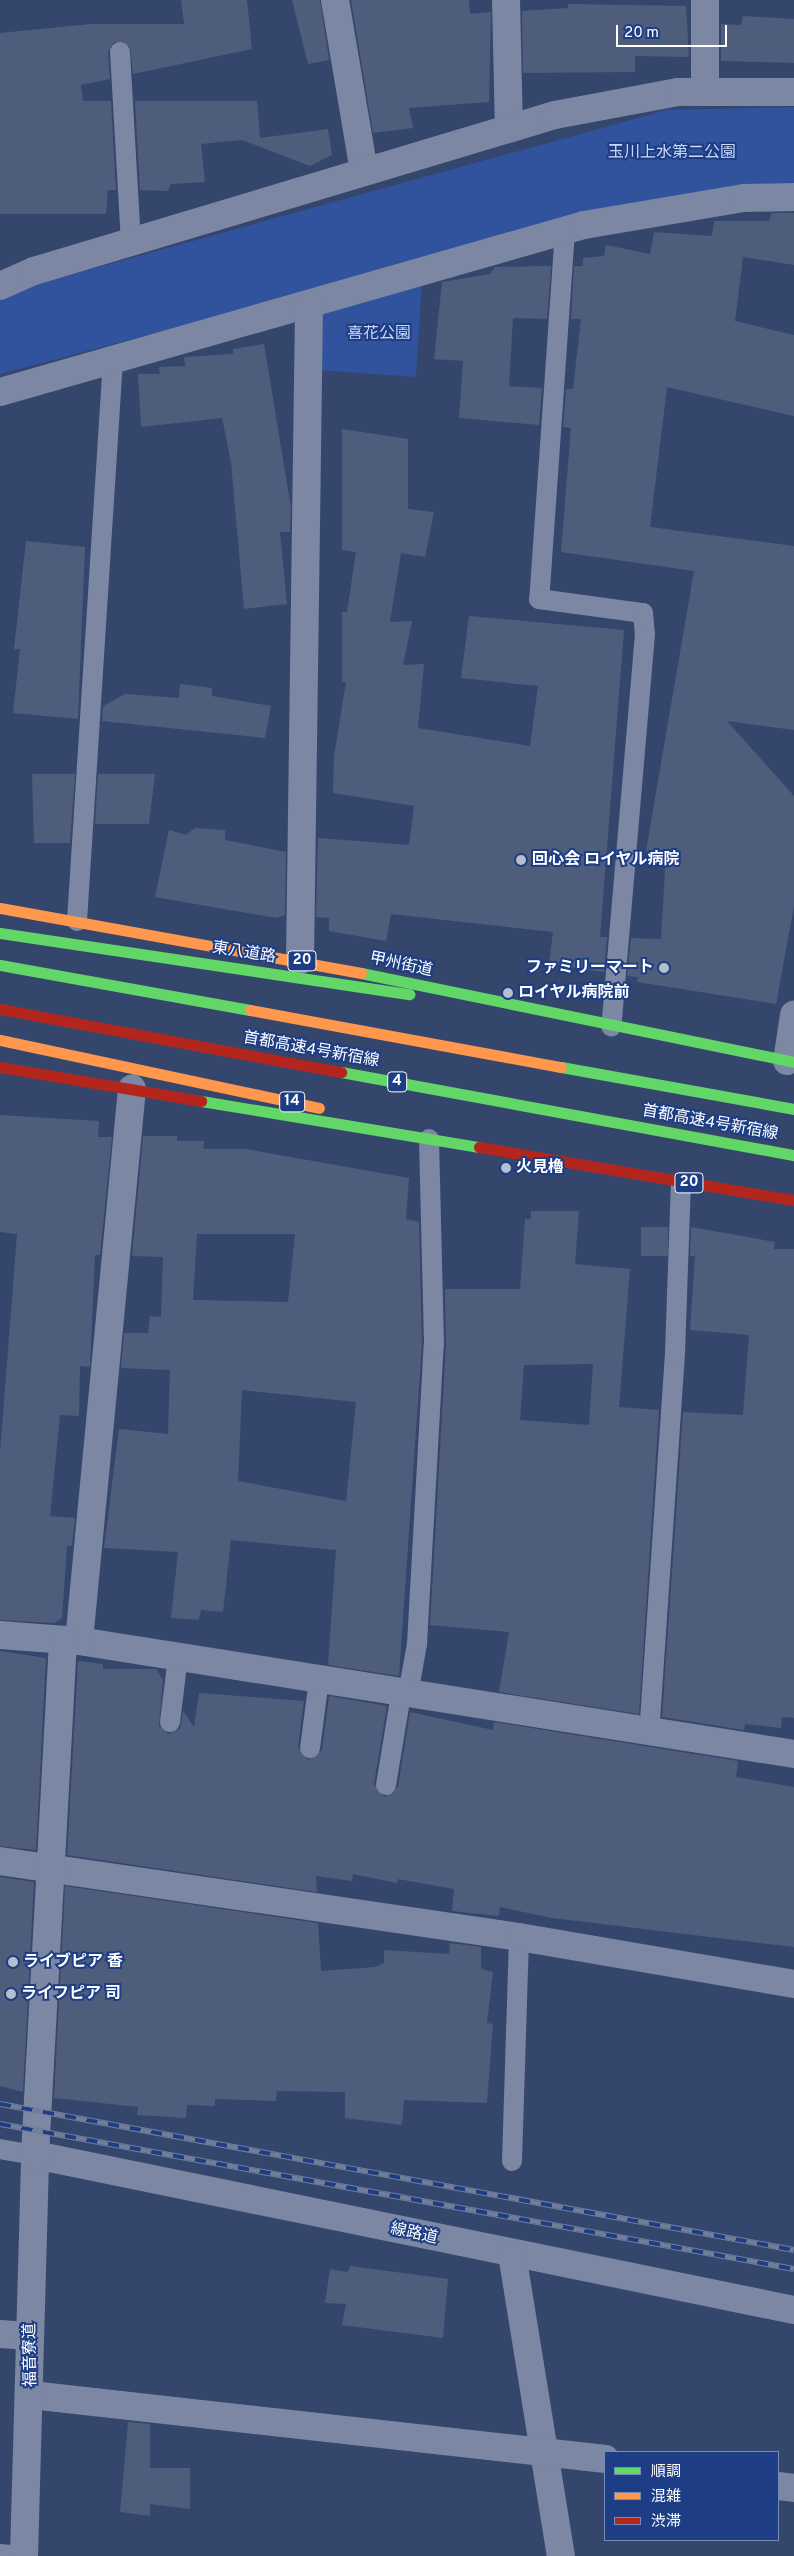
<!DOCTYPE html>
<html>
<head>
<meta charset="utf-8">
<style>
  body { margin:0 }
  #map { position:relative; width:794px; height:2556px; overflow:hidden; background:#35466d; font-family:Overpass,"Noto Sans JP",sans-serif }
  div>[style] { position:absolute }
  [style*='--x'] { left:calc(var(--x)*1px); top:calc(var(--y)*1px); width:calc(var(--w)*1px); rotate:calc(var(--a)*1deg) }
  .green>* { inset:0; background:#31529c }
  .building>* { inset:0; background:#4f5d7c; transform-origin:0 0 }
  .lane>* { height:20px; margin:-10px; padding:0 10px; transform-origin:10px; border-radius:10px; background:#7b87a3 }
  .street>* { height:28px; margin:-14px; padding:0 14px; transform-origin:14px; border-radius:14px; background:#7b87a3 }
  .fast>* { height:11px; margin:-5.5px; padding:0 5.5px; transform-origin:5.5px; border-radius:5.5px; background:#63d668 }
  .slow>* { height:11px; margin:-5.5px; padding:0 5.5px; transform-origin:5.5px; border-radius:5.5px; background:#ff974d }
  .jam>* { height:11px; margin:-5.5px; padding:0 5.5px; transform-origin:5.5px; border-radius:5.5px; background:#b3261e }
  .rail>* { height:5.5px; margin-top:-2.75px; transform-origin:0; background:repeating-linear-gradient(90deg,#1d3d85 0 11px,#717e9b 0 22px); box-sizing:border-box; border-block:1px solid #717e9b }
  .dots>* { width:14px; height:14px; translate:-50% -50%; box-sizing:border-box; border:2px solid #1d3d85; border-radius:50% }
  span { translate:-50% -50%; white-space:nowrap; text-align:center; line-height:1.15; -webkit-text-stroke:4px #1d3d85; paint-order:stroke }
  .shield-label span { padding:1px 4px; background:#1d3d85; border:1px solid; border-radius:4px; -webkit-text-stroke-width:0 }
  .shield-label { font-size:15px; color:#fff; font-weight:700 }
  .park-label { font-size:16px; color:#c9d8f8 }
  .poi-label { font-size:16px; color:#fff; font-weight:700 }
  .left { translate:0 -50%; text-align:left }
  .right { translate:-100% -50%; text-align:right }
  .street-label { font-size:16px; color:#fff }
  .legend { position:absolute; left:604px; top:2451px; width:175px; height:90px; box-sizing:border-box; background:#1d3d85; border:1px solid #778bb6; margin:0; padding:6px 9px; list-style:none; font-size:15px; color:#fff }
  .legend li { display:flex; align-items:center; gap:10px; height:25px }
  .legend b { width:25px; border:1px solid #778bb6 }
  .scale { position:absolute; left:616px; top:25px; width:111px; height:22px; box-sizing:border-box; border:2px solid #fff; border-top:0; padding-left:6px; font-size:15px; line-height:18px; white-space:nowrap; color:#fff; -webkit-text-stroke:4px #1d3d85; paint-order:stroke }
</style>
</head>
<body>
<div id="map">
  <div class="green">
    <i style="clip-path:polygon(794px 107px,794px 187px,680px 195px,0 374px,0 300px,48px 281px,667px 110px)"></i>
    <i style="clip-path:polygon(422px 280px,416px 377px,317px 370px,317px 312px)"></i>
  </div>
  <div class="building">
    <i style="clip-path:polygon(181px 0,247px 0,252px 49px,133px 74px,130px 46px,114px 42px,108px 52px,110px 79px,81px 85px,83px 101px,111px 101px,116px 190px,108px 190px,106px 214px,0 214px,0 33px,91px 24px,184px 24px)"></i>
    <i style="clip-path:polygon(292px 0,320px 0,329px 60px,308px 64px)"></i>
    <i style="clip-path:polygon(351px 0,469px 0,470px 14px,491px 12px,489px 102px,409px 108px,413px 128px,373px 133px)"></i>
    <i style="clip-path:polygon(568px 4px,686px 6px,689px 57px,635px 56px,635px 72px,523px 73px,522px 11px,568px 8px)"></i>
    <i style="clip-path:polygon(743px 16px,794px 19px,794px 63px,721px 61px,721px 24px,741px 25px)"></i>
    <i style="clip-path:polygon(135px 101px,257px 101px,260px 138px,328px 129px,332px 155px,310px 166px,242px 140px,201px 144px,205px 182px,171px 184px,168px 191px,140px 190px)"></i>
    <i style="clip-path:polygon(772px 213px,794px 213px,794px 265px,743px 257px,735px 321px,794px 335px,794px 416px,667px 387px,650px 527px,794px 546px,794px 730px,727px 721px,794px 796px,794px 906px,776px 1004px,637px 982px,638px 977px,627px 976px,631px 938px,661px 939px,666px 854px,646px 851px,694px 571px,561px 552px,571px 428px,563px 427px,566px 389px,573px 389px,581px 319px,571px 319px,574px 266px,583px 266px,583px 258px,604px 256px,606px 245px,650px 254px,654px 232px,712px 236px,714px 221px,769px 221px)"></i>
    <i style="clip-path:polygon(551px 266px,547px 319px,513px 318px,509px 386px,542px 388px,539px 425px,459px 418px,463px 361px,434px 359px,442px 282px,490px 274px,495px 267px)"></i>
    <i style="clip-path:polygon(264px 344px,291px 508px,290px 532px,280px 532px,287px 604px,244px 609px,231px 462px,222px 418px,141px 427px,138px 374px,160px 374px,159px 367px,185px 366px,184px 357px,233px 354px,233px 349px)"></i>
    <i style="clip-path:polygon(342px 429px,408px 439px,408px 509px,434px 512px,425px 557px,401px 553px,390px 622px,412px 621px,403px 665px,424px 664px,418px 728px,530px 746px,538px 686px,461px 678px,469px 616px,624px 630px,600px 937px,607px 937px,604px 972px,549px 964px,553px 932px,391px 914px,386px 941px,329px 931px,329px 918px,316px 917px,318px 838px,409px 845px,414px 806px,333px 793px,334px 756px,346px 682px,342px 682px,342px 612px,347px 612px,356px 552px,342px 550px)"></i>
    <i style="clip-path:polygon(26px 541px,85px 547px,78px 719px,13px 713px,20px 649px,14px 649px)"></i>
    <i style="clip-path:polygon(180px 684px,212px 688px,212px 696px,271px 706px,265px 738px,102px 721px,103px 706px,125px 694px,179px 698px)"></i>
    <i style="clip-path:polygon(32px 774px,75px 774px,70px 843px,34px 843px)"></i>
    <i style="clip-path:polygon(98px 774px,155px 774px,149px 824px,95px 824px)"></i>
    <i style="clip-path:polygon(195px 828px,225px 830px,225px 840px,286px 852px,285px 915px,276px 918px,155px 897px,169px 830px,186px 835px)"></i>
    <i style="clip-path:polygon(0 1115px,99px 1121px,98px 1137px,112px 1137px,100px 1255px,95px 1255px,90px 1367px,80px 1366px,79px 1416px,60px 1415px,50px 1516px,75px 1518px,72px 1546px,67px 1546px,62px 1618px,54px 1623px,0 1620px,0 1453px,17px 1234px,0 1232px)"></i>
    <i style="clip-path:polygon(evenodd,143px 1136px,177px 1136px,177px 1141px,204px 1141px,203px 1149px,246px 1149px,409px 1178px,406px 1219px,419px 1222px,422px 1344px,399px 1676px,328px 1665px,336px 1550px,231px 1540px,223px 1612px,201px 1610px,199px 1620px,171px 1618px,178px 1552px,104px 1548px,119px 1429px,168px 1434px,170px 1370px,121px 1368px,124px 1333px,148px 1333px,150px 1316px,161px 1317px,163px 1257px,132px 1256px,143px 1136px,197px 1234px,295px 1234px,288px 1302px,193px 1300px,197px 1234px,143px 1136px,242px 1390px,356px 1402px,346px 1501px,238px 1481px,242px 1390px)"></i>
    <i style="clip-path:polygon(evenodd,531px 1211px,579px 1211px,575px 1264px,630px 1269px,619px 1407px,659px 1410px,639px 1714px,499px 1692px,509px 1632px,430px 1625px,446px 1345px,445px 1289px,520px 1289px,525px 1219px,531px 1219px,531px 1211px,593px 1364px,589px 1425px,520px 1420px,524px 1365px,593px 1364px)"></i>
    <i style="left:641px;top:1227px;width:27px;height:29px"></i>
    <i style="clip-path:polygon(691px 1227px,775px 1242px,774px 1249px,794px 1249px,794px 1718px,782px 1717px,781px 1728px,745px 1724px,744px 1730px,662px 1717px,683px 1412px,743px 1415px,749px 1335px,690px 1330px,695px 1256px,690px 1256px)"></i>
    <i style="clip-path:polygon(0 1651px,46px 1658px,36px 1850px,0 1846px)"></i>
    <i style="clip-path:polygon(78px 1661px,103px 1664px,103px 1669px,156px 1669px,163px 1680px,159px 1726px,168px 1734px,180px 1729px,183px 1711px,194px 1727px,199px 1693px,304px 1701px,298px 1747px,308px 1760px,322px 1750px,329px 1696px,387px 1706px,374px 1784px,385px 1797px,398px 1787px,410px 1712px,493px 1730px,494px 1722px,738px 1761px,736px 1777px,794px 1787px,794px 1947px,552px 1918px,500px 1907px,499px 1916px,452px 1911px,454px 1889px,398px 1879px,397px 1883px,353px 1874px,352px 1881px,316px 1876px,317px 1892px,67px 1855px)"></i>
    <i style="clip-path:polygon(0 1877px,34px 1882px,23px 2092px,0 2086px)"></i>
    <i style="clip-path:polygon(65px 1886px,318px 1923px,321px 1971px,375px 1967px,384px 1963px,384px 1950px,449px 1954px,450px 1943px,481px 1947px,481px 1969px,493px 1972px,487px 2023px,493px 2024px,487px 2103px,404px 2100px,402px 2125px,345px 2118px,345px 2092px,277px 2091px,276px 2101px,215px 2099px,215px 2106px,187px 2105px,186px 2118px,137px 2115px,138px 2107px,54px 2098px)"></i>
    <i style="clip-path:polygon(350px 2266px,448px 2279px,443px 2338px,342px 2325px,346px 2304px,325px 2303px,330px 2269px,348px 2272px)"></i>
    <i style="clip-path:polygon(128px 2422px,150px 2424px,150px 2468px,190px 2468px,190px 2509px,150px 2504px,150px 2516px,120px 2512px)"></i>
  </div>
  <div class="lane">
    <i style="--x:120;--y:52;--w:190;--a:86.7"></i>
    <i style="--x:565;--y:231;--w:369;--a:94"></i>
    <i style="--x:539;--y:599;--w:105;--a:7.7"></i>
    <i style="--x:643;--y:613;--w:21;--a:85"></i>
    <i style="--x:645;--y:634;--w:394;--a:94.9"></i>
    <i style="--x:77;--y:921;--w:562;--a:-86.33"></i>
    <i style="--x:408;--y:1694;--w:51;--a:-79.8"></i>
    <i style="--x:417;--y:1644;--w:300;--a:-86.8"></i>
    <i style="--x:434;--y:1344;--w:205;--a:-91.4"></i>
    <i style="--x:170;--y:1722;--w:65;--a:-83"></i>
    <i style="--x:649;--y:1735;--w:383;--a:-86.1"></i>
    <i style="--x:675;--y:1353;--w:171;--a:-88"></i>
    <i style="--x:310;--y:1748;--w:69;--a:-82.5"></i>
    <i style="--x:386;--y:1785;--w:92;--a:-80.6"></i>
    <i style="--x:0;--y:2149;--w:36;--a:10"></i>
    <i style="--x:512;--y:2161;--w:224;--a:-88.2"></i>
    <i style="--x:0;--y:2554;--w:22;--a:5"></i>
  </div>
  <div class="street">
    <i style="--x:335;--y:0;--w:174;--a:80.4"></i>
    <i style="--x:506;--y:0;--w:128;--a:88.7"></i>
    <i style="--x:705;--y:92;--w:92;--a:-90"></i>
    <i style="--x:0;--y:286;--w:37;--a:-24"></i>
    <i style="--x:34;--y:271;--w:544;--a:-16.67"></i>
    <i style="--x:555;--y:115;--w:125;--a:-10.6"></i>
    <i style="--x:678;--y:92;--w:116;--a:0"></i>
    <i style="--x:0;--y:392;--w:607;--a:-15.96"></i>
    <i style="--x:584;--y:225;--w:162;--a:-9.6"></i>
    <i style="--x:744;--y:198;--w:50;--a:-1.1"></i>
    <i style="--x:300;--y:960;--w:656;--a:-89.21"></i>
    <i style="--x:787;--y:1061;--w:47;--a:-81.3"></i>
    <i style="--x:0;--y:1635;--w:79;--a:4.3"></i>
    <i style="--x:79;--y:1641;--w:724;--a:8.98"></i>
    <i style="--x:79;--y:1641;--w:555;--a:-84.52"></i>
    <i style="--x:0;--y:1861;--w:525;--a:8.33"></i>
    <i style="--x:519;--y:1937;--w:279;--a:9.7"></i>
    <i style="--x:35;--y:2155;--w:775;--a:11.54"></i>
    <i style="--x:512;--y:2254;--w:306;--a:80.8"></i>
    <i style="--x:0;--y:2334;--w:29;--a:4"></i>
    <i style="--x:31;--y:2395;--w:578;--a:6.36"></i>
    <i style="--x:778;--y:2486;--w:16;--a:7"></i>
    <i style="--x:24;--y:2556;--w:401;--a:-88.4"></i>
    <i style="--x:35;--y:2155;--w:515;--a:-86.88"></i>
  </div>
  <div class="fast">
    <i style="--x:0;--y:933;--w:414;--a:8.5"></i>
    <i style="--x:0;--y:965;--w:254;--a:10.2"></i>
    <i style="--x:361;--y:973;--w:442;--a:11.6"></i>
    <i style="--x:561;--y:1067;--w:237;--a:10.2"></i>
    <i style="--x:341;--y:1072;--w:461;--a:10.4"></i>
    <i style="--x:201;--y:1101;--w:282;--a:9.4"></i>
  </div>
  <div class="slow">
    <i style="--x:0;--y:908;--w:367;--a:10.2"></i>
    <i style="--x:250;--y:1010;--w:316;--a:10.4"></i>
    <i style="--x:0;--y:1040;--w:326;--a:12"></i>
  </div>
  <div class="jam">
    <i style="--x:0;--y:1009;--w:347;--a:10.5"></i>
    <i style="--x:0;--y:1067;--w:204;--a:9.6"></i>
    <i style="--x:479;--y:1147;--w:319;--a:9.6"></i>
  </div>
  <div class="rail">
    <i style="--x:0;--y:2104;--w:807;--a:10.42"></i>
    <i style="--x:0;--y:2124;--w:807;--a:10.35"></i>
  </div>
  <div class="dots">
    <i style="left:521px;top:860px;background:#b8becc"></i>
    <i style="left:664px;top:968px;background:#b8becc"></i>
    <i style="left:508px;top:993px;background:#b8becc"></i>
    <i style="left:506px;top:1168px;background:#b8becc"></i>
    <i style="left:13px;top:1962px;background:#b8becc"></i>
    <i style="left:11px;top:1994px;background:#b8becc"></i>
  </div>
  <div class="shield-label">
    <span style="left:302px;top:961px">20</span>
    <span style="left:397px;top:1082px">4</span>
    <span style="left:292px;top:1102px">14</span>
    <span style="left:689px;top:1183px">20</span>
  </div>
  <div class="park-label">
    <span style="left:672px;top:153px">玉川上水第二公園</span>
    <span style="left:379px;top:334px">喜花公園</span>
  </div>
  <div class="poi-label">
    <span class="left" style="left:532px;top:860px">回心会 ロイヤル病院</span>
    <span class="right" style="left:654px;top:968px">ファミリーマート</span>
    <span class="left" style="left:518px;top:993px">ロイヤル病院前</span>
    <span class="left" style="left:516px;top:1168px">火見櫓</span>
    <span class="left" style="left:23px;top:1962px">ライブピア 香</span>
    <span class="left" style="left:21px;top:1994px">ライフピア 司</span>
  </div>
  <div class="street-label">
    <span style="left:244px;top:953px;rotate:9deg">東八道路</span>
    <span style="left:401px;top:965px;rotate:12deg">甲州街道</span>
    <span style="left:311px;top:1050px;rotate:10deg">首都高速4号新宿線</span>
    <span style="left:710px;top:1123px;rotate:10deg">首都高速4号新宿線</span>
    <span style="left:414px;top:2234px;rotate:12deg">線路道</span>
    <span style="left:31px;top:2355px;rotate:-91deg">福音寮道</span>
  </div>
  <ul class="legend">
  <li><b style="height:6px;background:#63d668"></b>順調</li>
  <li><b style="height:6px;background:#ff974d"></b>混雑</li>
  <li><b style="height:6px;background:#b3261e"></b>渋滞</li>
  </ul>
  <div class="scale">20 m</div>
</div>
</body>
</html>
